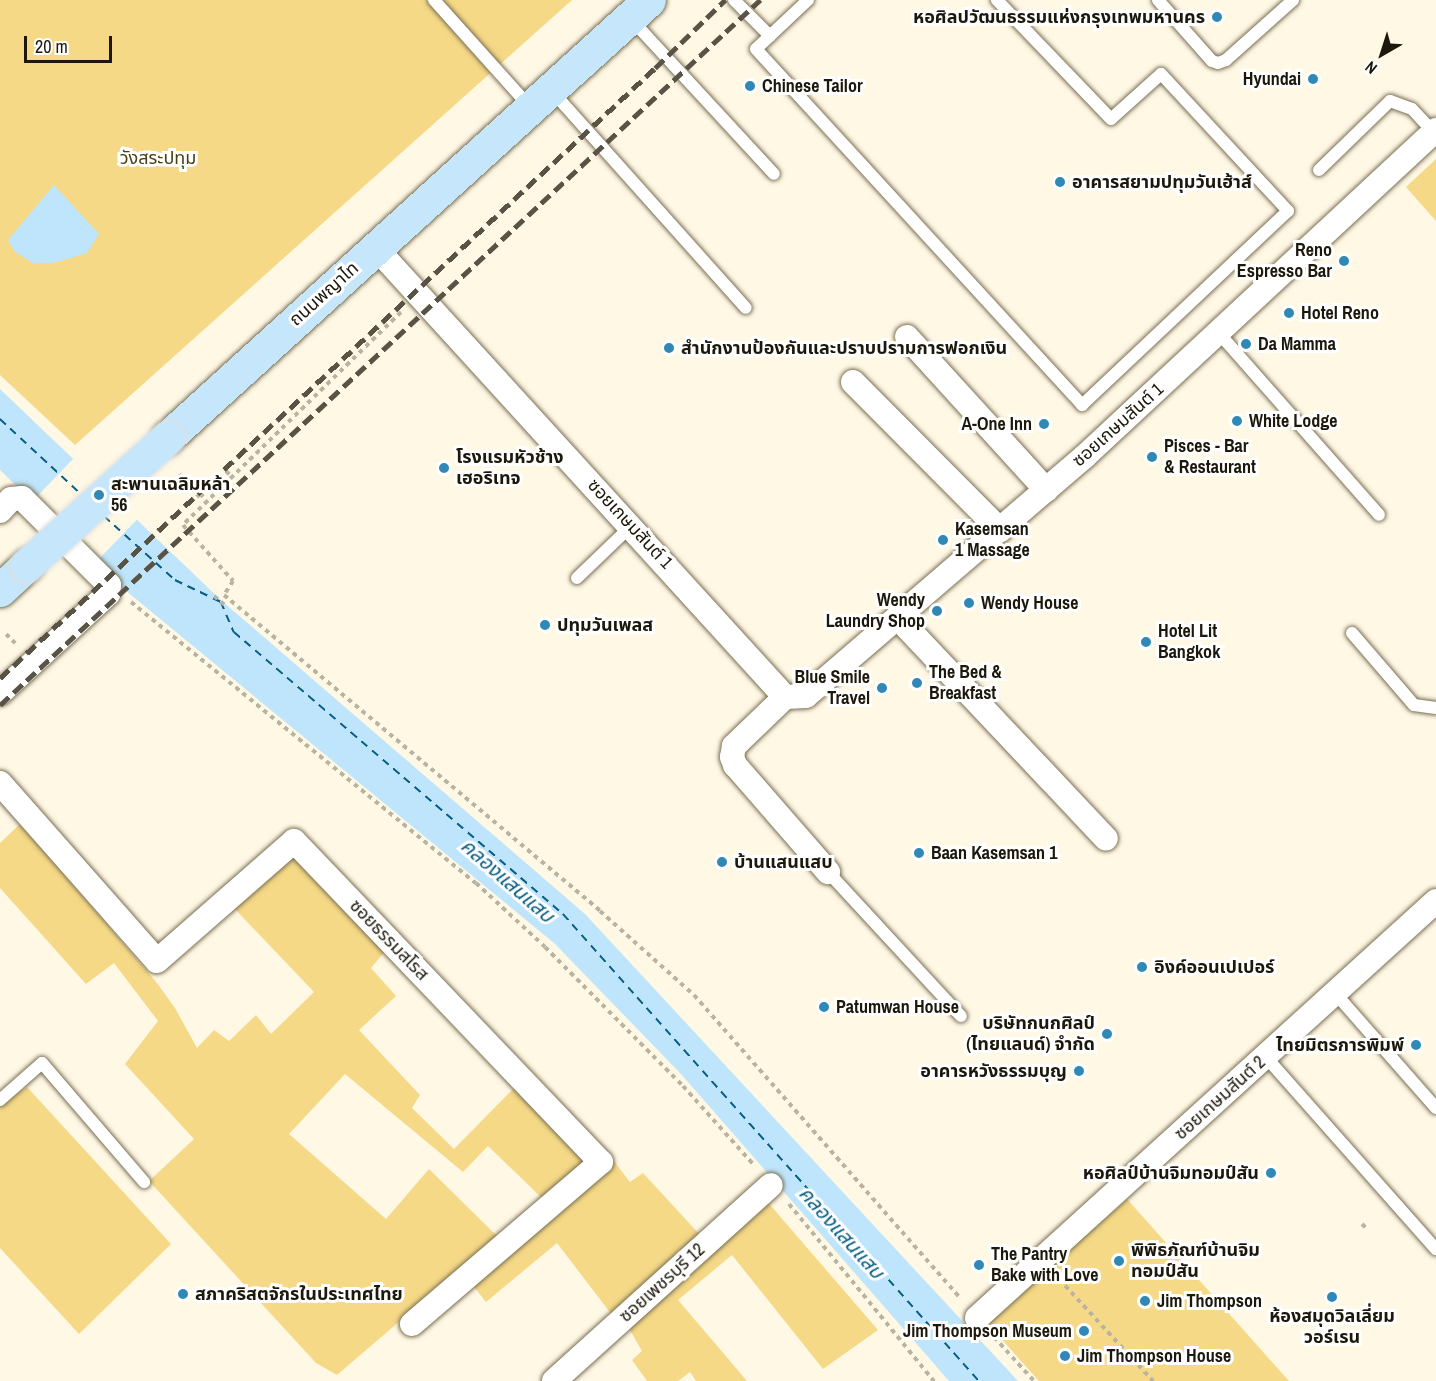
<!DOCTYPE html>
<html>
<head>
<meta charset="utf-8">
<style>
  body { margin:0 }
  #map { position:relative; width:1436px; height:1381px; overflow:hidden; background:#fff8e5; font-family:"Archivo Narrow","Noto Sans Thai",sans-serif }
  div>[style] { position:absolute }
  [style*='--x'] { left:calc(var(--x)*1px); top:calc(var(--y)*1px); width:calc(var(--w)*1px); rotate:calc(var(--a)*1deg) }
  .green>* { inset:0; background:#f5d986 }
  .water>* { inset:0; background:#bfe5fc }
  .pier>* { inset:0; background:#fff8e5; transform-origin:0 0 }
  .ferry>* { height:1.5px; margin-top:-0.75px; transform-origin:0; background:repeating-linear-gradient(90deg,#075d82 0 8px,transparent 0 14px) }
  .path>* { height:4px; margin-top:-2px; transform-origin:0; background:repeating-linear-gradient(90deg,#b9b3a2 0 4.5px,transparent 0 9px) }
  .roads { filter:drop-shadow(0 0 2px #796f53) drop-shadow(0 0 2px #796f53) }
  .lane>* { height:12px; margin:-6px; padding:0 6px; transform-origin:6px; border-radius:6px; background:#fff }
  .street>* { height:24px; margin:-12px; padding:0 12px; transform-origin:12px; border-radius:12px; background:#fff }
  .primary>* { height:33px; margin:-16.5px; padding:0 16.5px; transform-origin:16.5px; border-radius:16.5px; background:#c5e6fb }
  .rail>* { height:4.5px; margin-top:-2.25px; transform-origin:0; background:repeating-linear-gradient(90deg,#585345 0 12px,transparent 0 18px) }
  .bridges { filter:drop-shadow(0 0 2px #dfdfdd) drop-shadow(0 0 2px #dfdfdd) }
  .primary-bridge>* { height:33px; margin:-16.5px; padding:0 16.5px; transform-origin:16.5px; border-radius:16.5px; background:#c5e6fb }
  .dots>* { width:16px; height:16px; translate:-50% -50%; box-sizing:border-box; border:3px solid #fff; border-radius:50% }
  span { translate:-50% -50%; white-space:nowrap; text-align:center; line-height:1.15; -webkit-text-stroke:6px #fff; paint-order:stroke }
  .poi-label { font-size:18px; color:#1c180c; font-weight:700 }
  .right { translate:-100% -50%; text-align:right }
  .left { translate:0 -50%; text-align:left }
  .park-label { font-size:18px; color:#4a3d11 }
  .street-label { font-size:18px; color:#1c180c }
  .water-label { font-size:20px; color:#075d82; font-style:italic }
  .north { position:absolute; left:1352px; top:24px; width:60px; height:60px; -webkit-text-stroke:4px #fff; paint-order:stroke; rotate:219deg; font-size:16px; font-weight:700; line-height:24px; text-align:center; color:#1c180c }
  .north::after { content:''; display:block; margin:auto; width:21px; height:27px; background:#1c180c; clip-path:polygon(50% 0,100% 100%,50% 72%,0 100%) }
  .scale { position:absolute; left:24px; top:36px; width:88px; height:27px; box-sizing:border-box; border:3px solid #1c180c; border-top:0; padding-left:8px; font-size:18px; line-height:21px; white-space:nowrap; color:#1c180c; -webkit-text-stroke:4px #fff; paint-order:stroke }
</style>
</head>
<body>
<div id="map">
  <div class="green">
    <i style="clip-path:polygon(0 0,572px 0,75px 445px,0 375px)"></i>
    <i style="clip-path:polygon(1436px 159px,1436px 221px,1406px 187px)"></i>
    <i style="clip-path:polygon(21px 823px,157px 983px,175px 1008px,197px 1048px,214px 1030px,229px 1041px,256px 1015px,271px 1034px,314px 992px,232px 906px,293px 849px,386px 950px,371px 968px,396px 996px,359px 1030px,420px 1095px,412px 1108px,454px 1149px,517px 1085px,591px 1161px,544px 1200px,488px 1146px,463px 1172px,345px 1074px,289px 1134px,386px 1219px,429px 1169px,498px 1237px,337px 1375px,316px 1363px,149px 1181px,194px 1139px,125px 1064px,158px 1021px,114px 963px,86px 984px,0 888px,0 843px)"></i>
    <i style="clip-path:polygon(27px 1087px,171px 1244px,79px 1334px,0 1248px,0 1105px)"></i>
    <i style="clip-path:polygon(613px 1160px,630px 1182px,643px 1173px,701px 1236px,612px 1315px,557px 1243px,486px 1302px,471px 1283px)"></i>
    <i style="clip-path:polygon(765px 1199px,878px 1330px,823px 1369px,732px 1255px,678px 1300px,747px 1381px,696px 1381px,690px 1372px,678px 1381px,647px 1381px,632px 1360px,642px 1351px,627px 1325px)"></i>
    <i style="clip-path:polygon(1127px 1199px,1289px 1381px,1039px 1381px,986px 1322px)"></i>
  </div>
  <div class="water">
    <i style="clip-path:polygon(54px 185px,99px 234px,87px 253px,54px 263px,33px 263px,15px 252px,8px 240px)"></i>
    <i style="clip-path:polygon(0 389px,222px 601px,585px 914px,1018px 1381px,949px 1381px,681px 1074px,554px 943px,114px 581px,0 470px)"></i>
  </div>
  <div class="pier">
    <i style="left:75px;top:457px;width:88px;height:65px;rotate:44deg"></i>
  </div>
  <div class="ferry">
    <i style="--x:0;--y:419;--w:110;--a:42.8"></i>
    <i style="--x:104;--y:516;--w:96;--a:42"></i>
    <i style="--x:175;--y:580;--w:51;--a:25.6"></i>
    <i style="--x:221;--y:602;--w:33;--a:67"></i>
    <i style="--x:234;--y:632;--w:433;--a:40.6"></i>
    <i style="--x:563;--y:914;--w:625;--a:48.31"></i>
  </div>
  <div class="path">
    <i style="--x:401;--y:312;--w:305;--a:135.7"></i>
    <i style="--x:183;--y:525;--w:75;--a:48.2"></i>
    <i style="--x:233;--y:581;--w:17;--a:123"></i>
    <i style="--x:224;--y:595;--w:491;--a:40"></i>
    <i style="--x:600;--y:911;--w:126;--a:41.8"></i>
    <i style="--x:694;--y:995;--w:402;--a:48.7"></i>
    <i style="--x:179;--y:474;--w:31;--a:48"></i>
    <i style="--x:200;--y:497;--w:37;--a:-45"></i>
    <i style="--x:226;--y:471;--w:8;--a:45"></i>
    <i style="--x:214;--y:596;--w:16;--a:40"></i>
    <i style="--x:131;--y:602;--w:445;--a:39.2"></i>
    <i style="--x:476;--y:883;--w:94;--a:42.8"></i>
    <i style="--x:545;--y:947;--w:196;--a:45.2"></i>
    <i style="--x:683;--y:1086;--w:106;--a:48.1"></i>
    <i style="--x:6;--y:634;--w:13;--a:45"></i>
    <i style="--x:789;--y:1204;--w:229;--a:50.7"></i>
    <i style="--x:1362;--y:1224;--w:8;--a:45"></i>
    <i style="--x:1059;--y:1279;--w:139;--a:47.3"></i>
    <i style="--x:994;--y:1337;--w:59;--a:47.7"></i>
  </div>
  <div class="roads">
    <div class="lane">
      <i style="--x:434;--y:0;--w:142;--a:48.1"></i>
      <i style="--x:734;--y:0;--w:51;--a:45"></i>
      <i style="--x:808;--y:0;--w:71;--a:136.7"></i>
      <i style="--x:756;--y:49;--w:483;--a:47.5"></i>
      <i style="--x:1082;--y:405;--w:283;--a:-43.3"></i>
      <i style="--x:1288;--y:211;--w:187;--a:-132.8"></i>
      <i style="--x:1161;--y:74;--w:67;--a:138"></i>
      <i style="--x:1111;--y:119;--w:165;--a:-133.8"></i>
      <i style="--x:1158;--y:0;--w:81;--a:48.5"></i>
      <i style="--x:1212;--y:61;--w:6;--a:18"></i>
      <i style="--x:1218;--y:63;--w:9;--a:-21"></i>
      <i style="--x:1226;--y:60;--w:90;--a:-41.8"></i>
      <i style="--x:630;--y:18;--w:212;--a:47.3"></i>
      <i style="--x:551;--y:90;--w:292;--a:48.2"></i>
      <i style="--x:1319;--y:170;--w:99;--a:-44.2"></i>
      <i style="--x:1390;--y:101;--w:23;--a:20"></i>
      <i style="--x:1412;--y:109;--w:33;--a:47"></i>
      <i style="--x:1217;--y:331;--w:245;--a:48.6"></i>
      <i style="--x:577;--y:578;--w:75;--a:-43.9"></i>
      <i style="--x:1352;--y:633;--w:95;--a:49.3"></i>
      <i style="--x:1414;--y:705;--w:22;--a:8"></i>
      <i style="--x:828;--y:872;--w:196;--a:47.3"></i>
      <i style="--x:1335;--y:993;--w:153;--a:48.7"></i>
      <i style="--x:1265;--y:1056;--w:258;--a:48.5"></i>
      <i style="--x:0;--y:1100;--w:56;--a:-41.4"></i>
      <i style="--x:42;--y:1063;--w:157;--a:49.4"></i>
    </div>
    <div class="street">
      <i style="--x:375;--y:247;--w:609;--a:47.66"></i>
      <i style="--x:785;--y:697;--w:21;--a:-3"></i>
      <i style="--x:806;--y:696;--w:368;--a:-40.7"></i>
      <i style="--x:1085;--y:456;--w:479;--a:-42.9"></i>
      <i style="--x:907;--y:337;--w:207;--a:47.7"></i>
      <i style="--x:853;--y:382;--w:209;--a:45.2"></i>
      <i style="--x:0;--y:511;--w:16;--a:-47"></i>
      <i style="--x:11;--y:499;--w:11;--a:-5"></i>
      <i style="--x:22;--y:498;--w:123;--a:45"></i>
      <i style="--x:109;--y:585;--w:9;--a:96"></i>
      <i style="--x:108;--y:594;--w:147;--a:137.5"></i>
      <i style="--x:898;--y:618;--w:303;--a:46.7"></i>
      <i style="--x:785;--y:697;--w:71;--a:136.1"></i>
      <i style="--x:734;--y:746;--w:11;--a:100"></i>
      <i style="--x:732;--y:757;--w:9;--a:69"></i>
      <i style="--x:735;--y:765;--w:142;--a:49"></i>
      <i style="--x:0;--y:783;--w:237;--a:48.6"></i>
      <i style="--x:157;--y:961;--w:182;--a:-41.2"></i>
      <i style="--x:294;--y:841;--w:444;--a:46.3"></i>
      <i style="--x:601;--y:1162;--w:249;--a:139.4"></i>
      <i style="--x:977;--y:1318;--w:620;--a:-42.26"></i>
      <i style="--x:554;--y:1381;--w:292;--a:-42.1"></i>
    </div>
    <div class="primary">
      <i style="--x:167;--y:438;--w:651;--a:-42.26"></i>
      <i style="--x:0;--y:590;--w:37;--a:-43"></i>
    </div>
  </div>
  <div class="rail">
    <i style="--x:0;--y:678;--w:895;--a:-42.96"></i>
    <i style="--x:655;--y:68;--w:98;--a:-44.2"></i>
    <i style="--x:0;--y:705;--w:1037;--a:-42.85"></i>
  </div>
  <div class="bridges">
    <div class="primary-bridge">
      <i style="--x:27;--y:565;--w:189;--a:-42.2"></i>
    </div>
  </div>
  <div class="dots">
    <i style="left:1217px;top:17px;background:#2f88b6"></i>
    <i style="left:1313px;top:79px;background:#2f88b6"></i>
    <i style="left:750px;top:86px;background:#2f88b6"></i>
    <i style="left:1060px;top:182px;background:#2f88b6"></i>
    <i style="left:1344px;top:261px;background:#2f88b6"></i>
    <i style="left:1289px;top:313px;background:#2f88b6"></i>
    <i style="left:1246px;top:344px;background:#2f88b6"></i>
    <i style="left:669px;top:348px;background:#2f88b6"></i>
    <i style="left:1237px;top:421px;background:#2f88b6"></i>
    <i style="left:1044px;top:424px;background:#2f88b6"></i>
    <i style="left:1152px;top:457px;background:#2f88b6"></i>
    <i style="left:444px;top:468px;background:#2f88b6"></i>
    <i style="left:99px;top:495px;background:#2f88b6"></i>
    <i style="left:943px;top:540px;background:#2f88b6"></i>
    <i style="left:969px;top:603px;background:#2f88b6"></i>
    <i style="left:937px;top:611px;background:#2f88b6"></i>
    <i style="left:545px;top:625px;background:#2f88b6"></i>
    <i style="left:1146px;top:642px;background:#2f88b6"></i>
    <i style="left:917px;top:683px;background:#2f88b6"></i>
    <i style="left:882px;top:688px;background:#2f88b6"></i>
    <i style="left:919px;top:853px;background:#2f88b6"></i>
    <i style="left:722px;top:862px;background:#2f88b6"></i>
    <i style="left:1142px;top:967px;background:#2f88b6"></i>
    <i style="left:824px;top:1007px;background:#2f88b6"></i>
    <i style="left:1107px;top:1034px;background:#2f88b6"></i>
    <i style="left:1416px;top:1045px;background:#2f88b6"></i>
    <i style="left:1079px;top:1071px;background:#2f88b6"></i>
    <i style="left:1271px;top:1173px;background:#2f88b6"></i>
    <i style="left:1119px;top:1261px;background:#2f88b6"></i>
    <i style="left:979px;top:1265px;background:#2f88b6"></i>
    <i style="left:183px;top:1294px;background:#2f88b6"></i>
    <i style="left:1332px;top:1297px;background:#2f88b6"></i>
    <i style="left:1145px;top:1301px;background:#2f88b6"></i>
    <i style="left:1084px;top:1331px;background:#2f88b6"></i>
    <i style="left:1065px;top:1356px;background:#2f88b6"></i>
  </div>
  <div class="poi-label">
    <span class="right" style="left:1205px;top:17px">หอศิลปวัฒนธรรมแห่งกรุงเทพมหานคร</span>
    <span class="right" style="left:1301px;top:79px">Hyundai</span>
    <span class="left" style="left:762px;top:86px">Chinese Tailor</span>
    <span class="left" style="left:1072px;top:182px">อาคารสยามปทุมวันเฮ้าส์</span>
    <span class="right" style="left:1332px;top:261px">Reno<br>Espresso Bar</span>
    <span class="left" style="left:1301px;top:313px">Hotel Reno</span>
    <span class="left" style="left:1258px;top:344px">Da Mamma</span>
    <span class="left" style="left:681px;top:348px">สำนักงานป้องกันและปราบปรามการฟอกเงิน</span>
    <span class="left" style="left:1249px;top:421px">White Lodge</span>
    <span class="right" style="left:1032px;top:424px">A-One Inn</span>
    <span class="left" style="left:1164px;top:457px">Pisces - Bar<br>&amp; Restaurant</span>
    <span class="left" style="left:456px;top:468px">โรงแรมหัวช้าง<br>เฮอริเทจ</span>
    <span class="left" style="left:111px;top:495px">สะพานเฉลิมหล้า<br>56</span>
    <span class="left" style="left:955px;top:540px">Kasemsan<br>1 Massage</span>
    <span class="right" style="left:925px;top:611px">Wendy<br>Laundry Shop</span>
    <span class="left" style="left:981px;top:603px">Wendy House</span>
    <span class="left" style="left:557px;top:625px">ปทุมวันเพลส</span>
    <span class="left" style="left:1158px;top:642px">Hotel Lit<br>Bangkok</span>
    <span class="left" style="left:929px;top:683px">The Bed &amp;<br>Breakfast</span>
    <span class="right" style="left:870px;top:688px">Blue Smile<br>Travel</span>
    <span class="left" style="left:931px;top:853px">Baan Kasemsan 1</span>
    <span class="left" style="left:734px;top:862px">บ้านแสนแสบ</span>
    <span class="left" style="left:1154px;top:967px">อิงค์ออนเปเปอร์</span>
    <span class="left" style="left:836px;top:1007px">Patumwan House</span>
    <span class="right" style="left:1095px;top:1034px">บริษัทกนกศิลป์<br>(ไทยแลนด์) จำกัด</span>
    <span class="right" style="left:1404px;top:1045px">ไทยมิตรการพิมพ์</span>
    <span class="right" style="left:1067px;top:1071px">อาคารหวังธรรมบุญ</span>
    <span class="right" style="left:1259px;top:1173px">หอศิลป์บ้านจิมทอมป์สัน</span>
    <span class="left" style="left:1131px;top:1261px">พิพิธภัณฑ์บ้านจิม<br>ทอมป์สัน</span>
    <span class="left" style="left:991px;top:1265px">The Pantry<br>Bake with Love</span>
    <span class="left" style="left:195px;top:1294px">สภาคริสตจักรในประเทศไทย</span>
    <span class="left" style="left:1157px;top:1301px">Jim Thompson</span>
    <span style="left:1332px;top:1327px">ห้องสมุดวิลเลี่ยม<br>วอร์เรน</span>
    <span class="right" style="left:1072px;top:1331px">Jim Thompson Museum</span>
    <span class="left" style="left:1077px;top:1356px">Jim Thompson House</span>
  </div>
  <div class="park-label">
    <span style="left:158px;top:158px">วังสระปทุม</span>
  </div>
  <div class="street-label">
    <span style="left:324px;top:294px;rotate:-42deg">ถนนพญาไท</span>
    <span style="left:1118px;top:425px;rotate:-42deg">ซอยเกษมสันต์ 1</span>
    <span style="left:630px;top:524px;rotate:47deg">ซอยเกษมสันต์ 1</span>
    <span style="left:389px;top:940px;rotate:46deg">ซอยธรรมสโรส</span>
    <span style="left:1220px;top:1098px;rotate:-42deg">ซอยเกษมสันต์ 2</span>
    <span style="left:662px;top:1283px;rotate:-42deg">ซอยเพชรบุรี 12</span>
  </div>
  <div class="water-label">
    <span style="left:508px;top:880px;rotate:41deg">คลองแสนแสบ</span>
    <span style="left:842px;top:1232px;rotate:48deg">คลองแสนแสบ</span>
  </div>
  <div class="north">N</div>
  <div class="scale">20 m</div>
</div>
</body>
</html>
